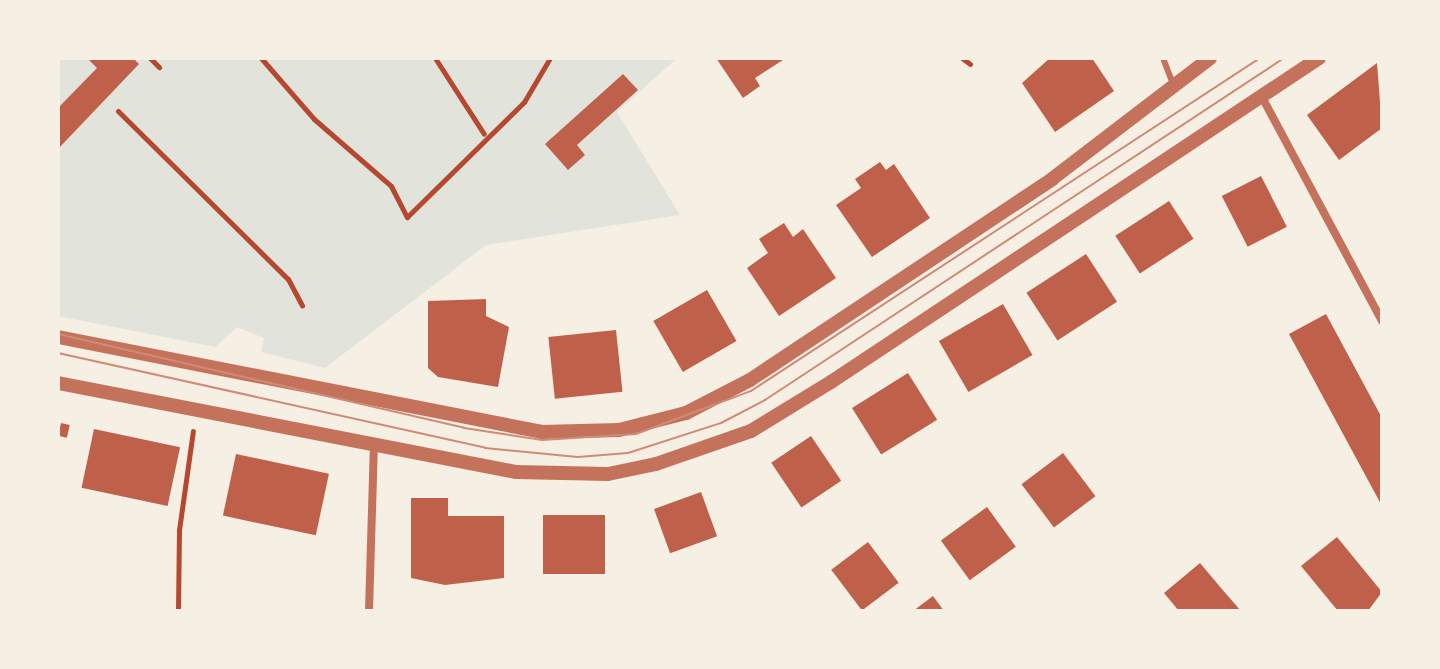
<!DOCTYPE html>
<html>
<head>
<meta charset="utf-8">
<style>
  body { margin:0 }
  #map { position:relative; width:1440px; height:669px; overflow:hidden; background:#f6efe4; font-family:Overpass,sans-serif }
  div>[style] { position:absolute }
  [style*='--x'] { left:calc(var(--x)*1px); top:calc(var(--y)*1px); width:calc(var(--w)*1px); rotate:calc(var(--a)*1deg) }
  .green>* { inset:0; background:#e2e4dc }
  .building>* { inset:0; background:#bf614a; transform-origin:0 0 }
  .path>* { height:5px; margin:-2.5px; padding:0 2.5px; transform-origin:2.5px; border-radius:2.5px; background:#b5482f }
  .service>* { height:6px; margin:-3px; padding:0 3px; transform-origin:3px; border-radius:3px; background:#c5725c }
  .minor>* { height:8px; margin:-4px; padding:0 4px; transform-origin:4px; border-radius:4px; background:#c5725c }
  .tertiary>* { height:14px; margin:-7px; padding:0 7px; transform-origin:7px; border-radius:7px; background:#c5725c }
  .tram>* { height:2px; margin:-1px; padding:0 1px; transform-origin:1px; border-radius:1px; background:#cf8b77 }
  span { translate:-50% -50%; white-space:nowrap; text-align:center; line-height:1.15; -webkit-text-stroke:6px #f6efe4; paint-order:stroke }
  .frame { position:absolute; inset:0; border:60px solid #f6efe4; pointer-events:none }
</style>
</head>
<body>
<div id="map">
  <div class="green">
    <i style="clip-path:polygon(58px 58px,677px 58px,617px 112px,680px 215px,486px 245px,325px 368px,261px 352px,264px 338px,237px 327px,215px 347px,58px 316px)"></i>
  </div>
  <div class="building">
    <i style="clip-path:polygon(133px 58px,139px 64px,58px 149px,58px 108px,97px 68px,89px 60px)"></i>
    <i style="clip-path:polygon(716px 58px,786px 58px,755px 78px,760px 86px,743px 98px)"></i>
    <i style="clip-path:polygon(1050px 58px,1092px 58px,1114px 91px,1055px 132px,1022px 83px)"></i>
    <i style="clip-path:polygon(1377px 63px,1382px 128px,1339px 160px,1307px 115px)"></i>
    <i style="clip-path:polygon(623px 74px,638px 90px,577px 145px,585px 155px,568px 170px,545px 144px)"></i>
    <i style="clip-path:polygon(880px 162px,886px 170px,894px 164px,930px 218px,872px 257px,836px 205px,861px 188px,855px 179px)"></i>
    <i style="left:1261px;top:176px;width:57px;height:44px;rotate:63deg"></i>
    <i style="left:1169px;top:201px;width:45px;height:64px;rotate:57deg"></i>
    <i style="clip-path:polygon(784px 223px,793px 237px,803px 229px,836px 278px,779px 316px,747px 268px,768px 253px,759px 239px)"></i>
    <i style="left:1086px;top:254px;width:57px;height:71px;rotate:57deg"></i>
    <i style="left:707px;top:290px;width:59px;height:62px;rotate:60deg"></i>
    <i style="clip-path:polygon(486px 299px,486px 316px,509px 327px,498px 387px,438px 377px,428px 368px,428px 301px)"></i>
    <i style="left:1003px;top:304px;width:59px;height:74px;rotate:60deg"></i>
    <i style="clip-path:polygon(1326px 314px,1382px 418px,1382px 506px,1289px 334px)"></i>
    <i style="left:616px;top:330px;width:62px;height:68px;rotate:84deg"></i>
    <i style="left:908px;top:373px;width:55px;height:66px;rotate:58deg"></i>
    <i style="left:61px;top:423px;width:9px;height:13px;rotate:13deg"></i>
    <i style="left:94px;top:429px;width:88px;height:60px;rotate:12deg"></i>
    <i style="left:811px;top:436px;width:54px;height:48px;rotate:56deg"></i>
    <i style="left:1063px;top:453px;width:54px;height:52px;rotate:53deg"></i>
    <i style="left:236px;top:454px;width:95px;height:63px;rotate:12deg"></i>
    <i style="left:701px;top:492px;width:47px;height:50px;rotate:70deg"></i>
    <i style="clip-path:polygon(411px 498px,448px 498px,448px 516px,504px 516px,504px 578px,445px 585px,411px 578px)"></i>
    <i style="left:987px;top:507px;width:49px;height:57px;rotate:54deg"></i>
    <i style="left:543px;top:515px;width:62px;height:59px"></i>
    <i style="clip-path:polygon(1337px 537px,1382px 592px,1368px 611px,1338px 611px,1301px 566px)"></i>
    <i style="left:868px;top:542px;width:51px;height:46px;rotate:53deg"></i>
    <i style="clip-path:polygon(1200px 563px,1221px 588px,1241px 611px,1179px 611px,1164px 593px)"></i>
    <i style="clip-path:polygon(933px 596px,944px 611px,913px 611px)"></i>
  </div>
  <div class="path">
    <i style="--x:150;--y:58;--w:13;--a:45"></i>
    <i style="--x:261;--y:58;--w:81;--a:49"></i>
    <i style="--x:314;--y:119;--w:102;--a:41"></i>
    <i style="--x:391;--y:186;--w:35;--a:63"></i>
    <i style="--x:407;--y:217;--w:164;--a:-44.5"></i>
    <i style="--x:524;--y:102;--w:51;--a:-59.4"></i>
    <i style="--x:435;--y:58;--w:90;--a:57.2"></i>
    <i style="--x:962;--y:58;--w:10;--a:37"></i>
    <i style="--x:118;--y:111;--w:239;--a:44.7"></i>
    <i style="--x:288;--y:279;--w:30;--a:62"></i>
    <i style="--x:178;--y:611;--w:81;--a:-89.3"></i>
    <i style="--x:179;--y:530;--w:100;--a:-82"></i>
  </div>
  <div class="service">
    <i style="--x:1163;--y:58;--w:28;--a:69"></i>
  </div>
  <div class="minor">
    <i style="--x:1263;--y:99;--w:252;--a:61.8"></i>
    <i style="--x:369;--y:611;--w:167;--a:-88.3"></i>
  </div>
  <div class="tertiary">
    <i style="--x:58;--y:337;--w:492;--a:11.1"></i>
    <i style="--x:541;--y:432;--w:78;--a:-1.5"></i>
    <i style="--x:619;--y:430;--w:69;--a:-14.2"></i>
    <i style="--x:686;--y:413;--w:72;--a:-27.3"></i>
    <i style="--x:750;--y:380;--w:363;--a:-33.6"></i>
    <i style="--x:1052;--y:179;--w:199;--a:-37.4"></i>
    <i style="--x:58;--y:383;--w:467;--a:11"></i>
    <i style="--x:516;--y:472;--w:92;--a:1.2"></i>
    <i style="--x:608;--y:474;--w:49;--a:-11.8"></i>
    <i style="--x:656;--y:464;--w:101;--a:-19.2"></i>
    <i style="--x:751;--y:431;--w:94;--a:-31.5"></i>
    <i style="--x:831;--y:382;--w:586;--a:-33.58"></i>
  </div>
  <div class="tram">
    <i style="--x:58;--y:334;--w:417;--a:13"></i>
    <i style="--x:464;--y:428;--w:79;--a:8.7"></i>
    <i style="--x:542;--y:440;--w:94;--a:-3.7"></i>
    <i style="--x:636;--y:434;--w:123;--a:-20.5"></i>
    <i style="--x:751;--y:391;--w:608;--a:-33.19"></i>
    <i style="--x:58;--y:353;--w:437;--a:12.5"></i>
    <i style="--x:485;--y:448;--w:93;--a:5.5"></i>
    <i style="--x:578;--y:457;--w:50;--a:-4.6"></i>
    <i style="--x:628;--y:453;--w:98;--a:-17.9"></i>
    <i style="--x:721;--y:423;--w:50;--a:-27.6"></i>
    <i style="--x:765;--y:400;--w:622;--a:-33.38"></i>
  </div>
  <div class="frame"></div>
</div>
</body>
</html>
